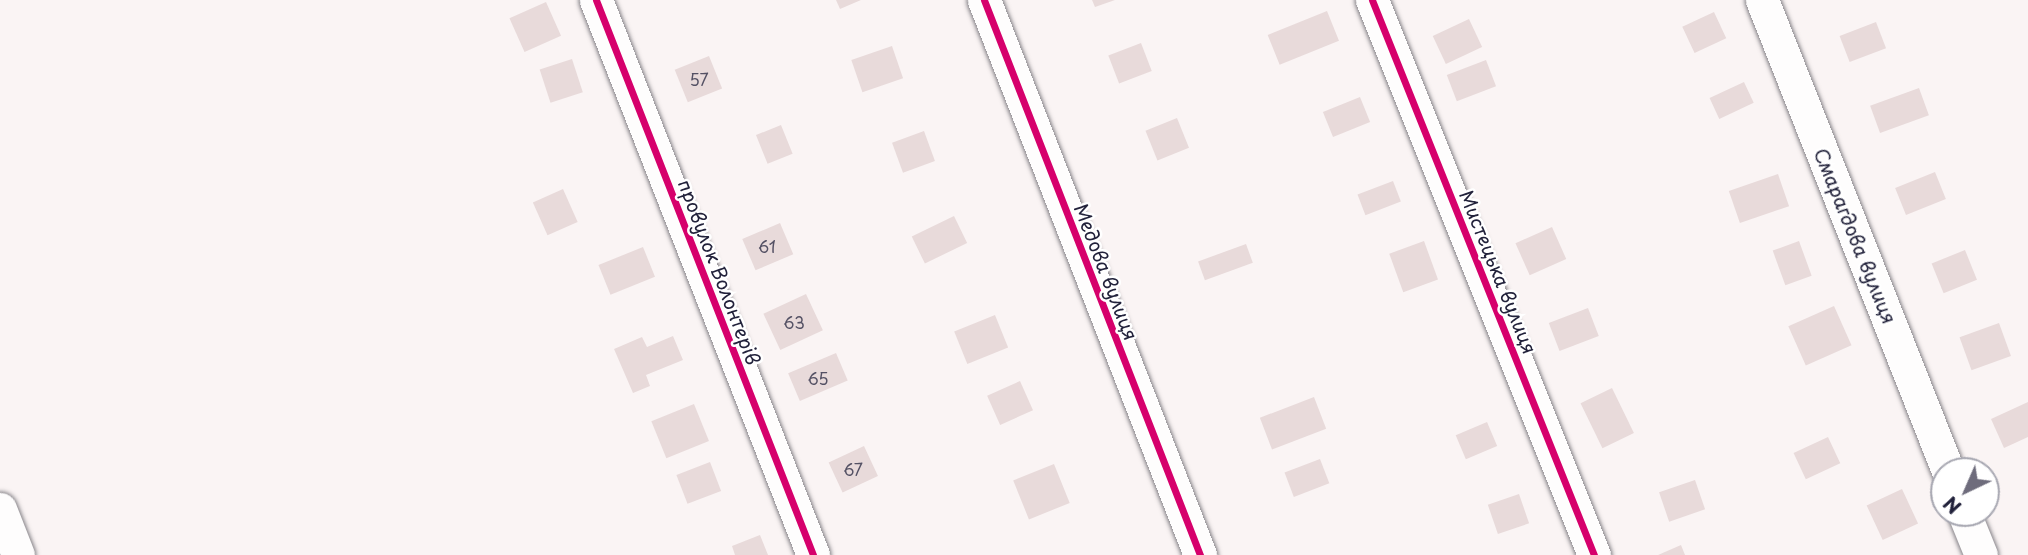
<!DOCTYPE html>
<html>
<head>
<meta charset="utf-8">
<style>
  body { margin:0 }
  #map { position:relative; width:2028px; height:555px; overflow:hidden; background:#faf4f4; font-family:"Playpen Sans",sans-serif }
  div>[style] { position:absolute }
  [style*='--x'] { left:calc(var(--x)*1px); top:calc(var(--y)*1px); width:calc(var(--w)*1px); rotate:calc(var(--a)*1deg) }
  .building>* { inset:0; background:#e8dada; transform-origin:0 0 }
  .roads { filter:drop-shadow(0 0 2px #88858a) drop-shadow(0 0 2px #88858a) }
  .street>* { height:33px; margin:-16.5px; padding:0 16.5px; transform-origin:16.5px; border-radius:16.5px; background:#fefdfd }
  .cycleway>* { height:7px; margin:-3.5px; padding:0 3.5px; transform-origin:3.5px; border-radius:3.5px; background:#d6006c }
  span { translate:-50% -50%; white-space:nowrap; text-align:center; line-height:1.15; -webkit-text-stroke:5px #fff; paint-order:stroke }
  .number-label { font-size:16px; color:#545164 }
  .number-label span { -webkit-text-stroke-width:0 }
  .street-label { font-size:19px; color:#22223b }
  .north { position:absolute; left:1930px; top:457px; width:70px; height:70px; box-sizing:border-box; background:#fff; border:2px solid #a7a7b1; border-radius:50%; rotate:224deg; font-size:19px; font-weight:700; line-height:28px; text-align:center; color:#22223b }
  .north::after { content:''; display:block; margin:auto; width:24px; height:32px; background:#6e6c7c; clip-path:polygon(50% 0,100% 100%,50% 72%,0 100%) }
</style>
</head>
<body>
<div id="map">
  <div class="building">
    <i style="clip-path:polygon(836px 0,861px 0,840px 9px)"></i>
    <i style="clip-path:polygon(1092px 0,1115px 0,1095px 7px)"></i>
    <i style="left:546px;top:2px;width:37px;height:40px;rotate:66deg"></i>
    <i style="left:1327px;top:11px;width:32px;height:64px;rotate:68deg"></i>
    <i style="left:1714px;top:12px;width:29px;height:35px;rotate:65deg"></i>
    <i style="left:1469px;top:19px;width:31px;height:40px;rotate:65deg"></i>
    <i style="left:1876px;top:22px;width:28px;height:39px;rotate:69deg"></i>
    <i style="left:1141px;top:43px;width:30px;height:35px;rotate:69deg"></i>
    <i style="left:892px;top:46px;width:34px;height:43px;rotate:71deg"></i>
    <i style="left:709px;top:56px;width:35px;height:37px;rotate:68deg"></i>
    <i style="left:572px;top:59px;width:35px;height:34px;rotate:72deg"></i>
    <i style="left:1486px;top:60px;width:28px;height:42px;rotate:69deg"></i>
    <i style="left:1744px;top:82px;width:23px;height:38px;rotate:65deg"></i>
    <i style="left:1919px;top:88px;width:29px;height:52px;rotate:70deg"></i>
    <i style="left:1360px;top:97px;width:27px;height:40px;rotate:68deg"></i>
    <i style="left:1177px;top:118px;width:32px;height:34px;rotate:68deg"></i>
    <i style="left:781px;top:125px;width:31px;height:27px;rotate:68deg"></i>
    <i style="left:924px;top:131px;width:32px;height:34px;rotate:70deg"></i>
    <i style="left:1935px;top:172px;width:29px;height:43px;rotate:68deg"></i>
    <i style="left:1778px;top:174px;width:34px;height:52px;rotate:71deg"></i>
    <i style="left:1393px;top:181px;width:22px;height:38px;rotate:69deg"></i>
    <i style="left:563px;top:189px;width:36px;height:33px;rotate:66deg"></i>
    <i style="left:954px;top:216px;width:30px;height:47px;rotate:64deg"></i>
    <i style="left:780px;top:223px;width:34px;height:41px;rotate:67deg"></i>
    <i style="left:1552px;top:227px;width:35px;height:40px;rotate:66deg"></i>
    <i style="left:1424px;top:241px;width:41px;height:37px;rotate:70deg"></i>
    <i style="left:1799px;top:241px;width:37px;height:28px;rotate:70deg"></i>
    <i style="left:1246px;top:244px;width:20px;height:51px;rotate:70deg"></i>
    <i style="left:643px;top:247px;width:32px;height:48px;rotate:68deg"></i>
    <i style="left:1965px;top:250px;width:32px;height:36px;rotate:68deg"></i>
    <i style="left:806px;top:294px;width:40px;height:47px;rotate:65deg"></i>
    <i style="left:1834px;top:306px;width:43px;height:50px;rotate:66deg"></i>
    <i style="left:1588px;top:308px;width:30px;height:42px;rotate:69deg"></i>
    <i style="left:995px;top:315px;width:35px;height:44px;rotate:68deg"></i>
    <i style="left:1999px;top:323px;width:35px;height:42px;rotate:70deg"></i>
    <i style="clip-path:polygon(673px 336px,683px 360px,646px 375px,650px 386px,633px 393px,614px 349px,642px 337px,647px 347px)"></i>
    <i style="left:836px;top:353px;width:30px;height:52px;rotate:67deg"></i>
    <i style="left:1020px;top:381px;width:32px;height:36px;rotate:66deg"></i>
    <i style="left:1612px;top:388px;width:50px;height:35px;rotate:64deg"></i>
    <i style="left:1314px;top:397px;width:34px;height:58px;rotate:69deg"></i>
    <i style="clip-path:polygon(2028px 402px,2028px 437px,2004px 448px,1991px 419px)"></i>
    <i style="left:694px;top:404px;width:40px;height:46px;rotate:68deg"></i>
    <i style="left:1487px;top:422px;width:26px;height:34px;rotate:67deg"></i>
    <i style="left:1828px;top:437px;width:29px;height:38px;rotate:65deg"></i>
    <i style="left:864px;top:446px;width:33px;height:39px;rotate:65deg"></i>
    <i style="left:1320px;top:459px;width:26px;height:38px;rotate:69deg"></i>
    <i style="left:710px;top:462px;width:31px;height:36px;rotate:69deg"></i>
    <i style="left:1054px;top:464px;width:42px;height:44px;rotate:68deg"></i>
    <i style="left:1695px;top:480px;width:31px;height:38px;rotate:71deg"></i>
    <i style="left:1902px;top:489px;width:38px;height:39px;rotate:65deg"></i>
    <i style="left:1519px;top:494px;width:31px;height:33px;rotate:71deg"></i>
    <i style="clip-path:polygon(760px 535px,768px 555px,735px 555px,732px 546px)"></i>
    <i style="clip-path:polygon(1681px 545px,1685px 555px,1658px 555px)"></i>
  </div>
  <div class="roads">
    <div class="street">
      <i style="--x:596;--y:0;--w:596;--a:68.64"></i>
      <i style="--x:984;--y:0;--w:596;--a:68.73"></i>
      <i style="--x:1372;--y:0;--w:598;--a:68.2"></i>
      <i style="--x:1762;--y:0;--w:506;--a:68.45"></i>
      <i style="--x:0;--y:509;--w:49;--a:68.6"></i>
      <i style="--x:1964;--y:513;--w:45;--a:68"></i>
    </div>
  </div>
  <div class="cycleway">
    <i style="--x:596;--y:0;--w:596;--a:68.64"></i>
    <i style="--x:984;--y:0;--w:596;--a:68.73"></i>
    <i style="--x:1372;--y:0;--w:598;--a:68.2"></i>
  </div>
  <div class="number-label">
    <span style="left:699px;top:79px">57</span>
    <span style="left:767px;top:246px">61</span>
    <span style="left:794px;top:322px">63</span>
    <span style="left:818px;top:378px">65</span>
    <span style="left:853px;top:469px">67</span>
  </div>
  <div class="street-label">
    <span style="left:1855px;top:236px;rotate:68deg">Смарагдова вулиця</span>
    <span style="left:719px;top:272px;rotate:69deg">провулок Волонтерів</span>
    <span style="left:1106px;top:272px;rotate:69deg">Медова вулиця</span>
    <span style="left:1498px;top:272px;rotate:68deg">Мистецька вулиця</span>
  </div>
  <div class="north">N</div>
</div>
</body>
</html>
